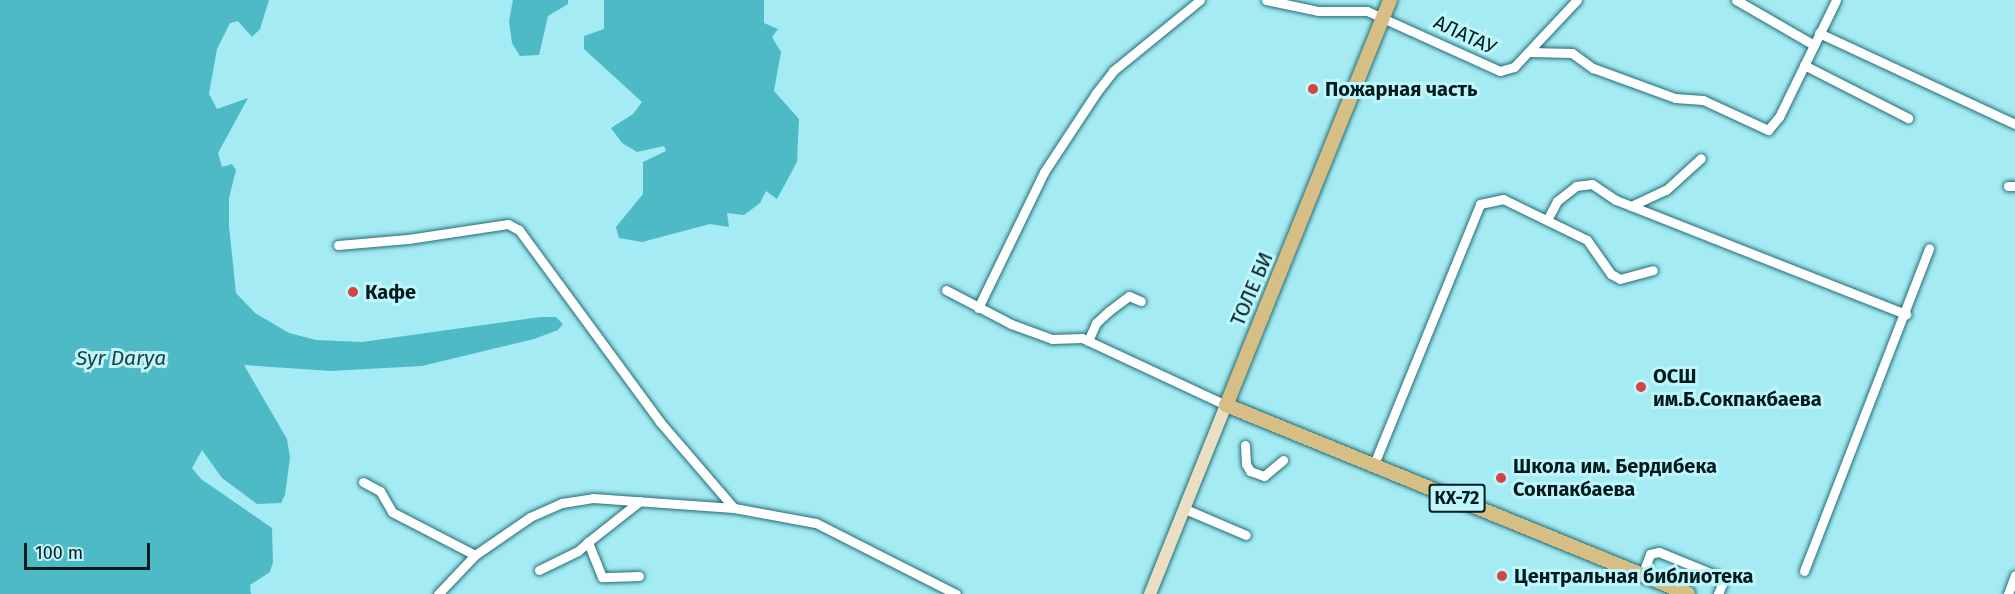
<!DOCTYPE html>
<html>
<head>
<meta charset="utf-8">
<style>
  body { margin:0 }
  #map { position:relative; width:2015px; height:594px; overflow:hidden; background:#a4ebf3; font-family:"Fira Sans",sans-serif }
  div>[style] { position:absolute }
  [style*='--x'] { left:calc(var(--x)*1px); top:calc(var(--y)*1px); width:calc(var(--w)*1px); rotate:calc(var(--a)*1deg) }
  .water>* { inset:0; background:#4dbac6 }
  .roads { filter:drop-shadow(0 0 2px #246d75) drop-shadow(0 0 2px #246d75) }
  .street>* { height:9px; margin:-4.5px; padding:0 4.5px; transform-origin:4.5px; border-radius:4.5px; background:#fff }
  .secondary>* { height:12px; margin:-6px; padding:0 6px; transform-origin:6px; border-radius:6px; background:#ebdec2 }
  .primary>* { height:14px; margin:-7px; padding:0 7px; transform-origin:7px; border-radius:7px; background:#d6be84 }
  .dots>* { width:16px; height:16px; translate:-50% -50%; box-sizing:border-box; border:3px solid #bef6fc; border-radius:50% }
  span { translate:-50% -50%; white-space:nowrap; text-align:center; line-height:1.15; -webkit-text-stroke:6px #bef6fc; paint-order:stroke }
  .shield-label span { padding:2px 4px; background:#bef6fc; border:2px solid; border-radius:4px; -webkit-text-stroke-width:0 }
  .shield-label { font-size:18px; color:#001b1e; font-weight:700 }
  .street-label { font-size:20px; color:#001b1e }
  .poi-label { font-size:20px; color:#001b1e; font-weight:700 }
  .left { translate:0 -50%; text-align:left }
  .water-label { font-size:21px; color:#204144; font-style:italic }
  .scale { position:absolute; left:24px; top:543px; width:126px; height:27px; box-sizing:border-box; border:3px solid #001b1e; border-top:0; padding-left:8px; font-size:18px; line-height:21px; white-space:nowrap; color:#001b1e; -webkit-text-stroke:4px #bef6fc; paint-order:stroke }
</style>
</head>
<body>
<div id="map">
  <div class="water">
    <i style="clip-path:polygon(0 0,269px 0,260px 29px,252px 37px,238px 21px,230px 23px,217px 49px,209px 94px,217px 109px,248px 98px,218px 153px,222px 167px,232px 164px,236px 170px,229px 198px,229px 226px,236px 293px,255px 313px,289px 333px,316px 340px,362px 342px,540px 317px,556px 317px,563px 324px,558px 330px,534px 339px,422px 366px,331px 371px,244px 365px,287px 439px,290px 458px,285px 495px,281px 503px,257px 504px,222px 478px,202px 450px,192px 468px,201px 479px,272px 528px,273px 562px,270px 572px,250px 585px,251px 594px,0 594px)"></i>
    <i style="clip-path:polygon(513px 0,568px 0,568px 4px,548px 16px,539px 55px,520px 56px,512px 43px,509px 21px)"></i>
    <i style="clip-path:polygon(604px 0,764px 0,764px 23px,778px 29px,772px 37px,781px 52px,774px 91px,799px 119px,797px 162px,777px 199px,766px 191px,760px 203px,744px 215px,727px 213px,729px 227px,710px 224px,642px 242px,619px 238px,616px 227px,643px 194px,643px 162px,666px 151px,664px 146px,637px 152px,622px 143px,611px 128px,633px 114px,642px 102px,584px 49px,584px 36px,604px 29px)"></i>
  </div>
  <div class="roads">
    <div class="street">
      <i style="--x:1266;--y:0;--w:53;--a:11.9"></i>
      <i style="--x:1318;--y:11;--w:49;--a:0"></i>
      <i style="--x:1367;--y:11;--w:146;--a:24.3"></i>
      <i style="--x:1500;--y:71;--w:15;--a:-16"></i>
      <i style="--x:1514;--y:67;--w:92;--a:-46.8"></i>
      <i style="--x:1736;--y:0;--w:90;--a:30"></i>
      <i style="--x:1819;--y:33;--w:216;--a:24.9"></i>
      <i style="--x:1530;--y:52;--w:42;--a:1.4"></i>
      <i style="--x:1572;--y:53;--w:26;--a:36"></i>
      <i style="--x:1593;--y:68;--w:87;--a:20.1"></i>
      <i style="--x:1675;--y:98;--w:28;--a:4"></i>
      <i style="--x:1703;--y:100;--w:72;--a:24.8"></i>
      <i style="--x:1768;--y:130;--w:17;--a:-50"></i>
      <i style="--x:1779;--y:117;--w:130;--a:-64"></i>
      <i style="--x:1804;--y:65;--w:117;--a:27"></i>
      <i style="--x:2008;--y:186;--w:7;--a:0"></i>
      <i style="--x:1631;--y:206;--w:38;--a:-25"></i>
      <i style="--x:1666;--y:190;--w:47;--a:-42.4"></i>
      <i style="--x:1547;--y:220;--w:21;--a:-62"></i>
      <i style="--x:1557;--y:201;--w:24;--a:-38"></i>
      <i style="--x:1576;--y:186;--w:16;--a:-7"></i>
      <i style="--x:1592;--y:184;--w:29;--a:34"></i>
      <i style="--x:1616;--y:200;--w:312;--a:21.5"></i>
      <i style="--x:338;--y:245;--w:70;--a:-4.9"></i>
      <i style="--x:408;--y:239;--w:101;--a:-8.5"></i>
      <i style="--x:508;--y:224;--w:13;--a:29"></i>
      <i style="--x:519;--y:230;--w:238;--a:53.7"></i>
      <i style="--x:660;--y:422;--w:113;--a:49.3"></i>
      <i style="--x:946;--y:290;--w:73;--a:27.6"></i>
      <i style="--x:1011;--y:324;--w:44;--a:20.1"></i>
      <i style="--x:1052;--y:339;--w:30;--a:-2"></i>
      <i style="--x:1082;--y:338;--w:159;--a:25"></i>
      <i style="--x:978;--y:308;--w:151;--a:-64.1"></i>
      <i style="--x:1044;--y:172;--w:95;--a:-56.6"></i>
      <i style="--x:1096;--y:93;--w:28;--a:-52"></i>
      <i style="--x:1113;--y:71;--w:112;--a:-39.2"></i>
      <i style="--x:1088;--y:341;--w:20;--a:-66"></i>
      <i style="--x:1096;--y:323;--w:18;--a:-43"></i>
      <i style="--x:1109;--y:311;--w:25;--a:-37"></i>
      <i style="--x:1129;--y:296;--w:13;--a:23"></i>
      <i style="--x:1245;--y:445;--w:19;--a:87"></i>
      <i style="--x:1246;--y:464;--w:8;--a:60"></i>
      <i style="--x:1250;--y:471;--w:15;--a:20"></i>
      <i style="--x:1264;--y:476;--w:25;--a:-40"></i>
      <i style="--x:1374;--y:464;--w:281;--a:-67.8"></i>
      <i style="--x:1480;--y:204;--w:24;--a:-12"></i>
      <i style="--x:1503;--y:199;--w:93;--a:26"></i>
      <i style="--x:1587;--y:240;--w:42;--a:54.8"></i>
      <i style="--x:1611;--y:274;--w:10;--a:29"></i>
      <i style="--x:1620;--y:279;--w:34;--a:-15"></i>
      <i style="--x:363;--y:482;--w:19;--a:28"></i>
      <i style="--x:380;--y:491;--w:24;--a:60"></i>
      <i style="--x:392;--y:512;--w:93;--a:27.4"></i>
      <i style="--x:1185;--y:509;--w:66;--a:23.1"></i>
      <i style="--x:539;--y:570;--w:43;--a:-26"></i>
      <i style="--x:578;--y:551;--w:13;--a:-42"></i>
      <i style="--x:1804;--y:571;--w:346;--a:-68.8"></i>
      <i style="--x:1642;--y:575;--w:22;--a:-69"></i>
      <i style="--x:1650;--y:554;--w:9;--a:-13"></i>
      <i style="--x:1659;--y:552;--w:64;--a:22.1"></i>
      <i style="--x:1718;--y:576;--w:9;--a:63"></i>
      <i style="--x:1722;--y:584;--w:11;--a:112"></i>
      <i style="--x:639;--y:576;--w:37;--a:178"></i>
      <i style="--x:602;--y:577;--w:38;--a:-112"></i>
      <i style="--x:588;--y:542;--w:66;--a:-38.3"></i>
      <i style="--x:438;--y:594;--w:54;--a:-46.5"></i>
      <i style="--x:475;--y:555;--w:67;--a:-34.6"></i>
      <i style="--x:530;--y:517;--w:35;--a:-24"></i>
      <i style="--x:562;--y:503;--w:31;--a:-9"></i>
      <i style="--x:593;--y:498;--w:141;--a:4.1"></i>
      <i style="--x:734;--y:508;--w:83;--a:10.4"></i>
      <i style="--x:816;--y:523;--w:157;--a:26.9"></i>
      <i style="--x:2008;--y:594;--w:20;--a:-70"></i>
    </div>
    <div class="secondary">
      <i style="--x:1150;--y:594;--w:204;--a:-68.1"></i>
    </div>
    <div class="primary">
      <i style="--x:1390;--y:0;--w:437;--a:112"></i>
      <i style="--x:1226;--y:405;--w:499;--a:22.2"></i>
    </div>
  </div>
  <div class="dots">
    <i style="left:1313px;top:89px;background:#d34442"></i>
    <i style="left:353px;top:292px;background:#d34442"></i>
    <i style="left:1641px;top:387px;background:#d34442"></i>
    <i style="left:1501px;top:478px;background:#d34442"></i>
    <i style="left:1502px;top:576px;background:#d34442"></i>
  </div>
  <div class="shield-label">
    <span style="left:1457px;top:498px">КХ-72</span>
  </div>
  <div class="street-label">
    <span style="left:1465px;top:35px;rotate:25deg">АЛАТАУ</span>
    <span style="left:1252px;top:289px;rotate:-67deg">ТОЛЕ БИ</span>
  </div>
  <div class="poi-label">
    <span class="left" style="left:1325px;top:89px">Пожарная часть</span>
    <span class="left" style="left:365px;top:292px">Кафе</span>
    <span class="left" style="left:1653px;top:388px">ОСШ<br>им.Б.Сокпакбаева</span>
    <span class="left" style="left:1513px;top:478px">Школа им. Бердибека<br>Сокпакбаева</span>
    <span class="left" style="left:1514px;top:576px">Центральная библиотека</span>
  </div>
  <div class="water-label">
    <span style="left:121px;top:358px">Syr Darya</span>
  </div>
  <div class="scale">100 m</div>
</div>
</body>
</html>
